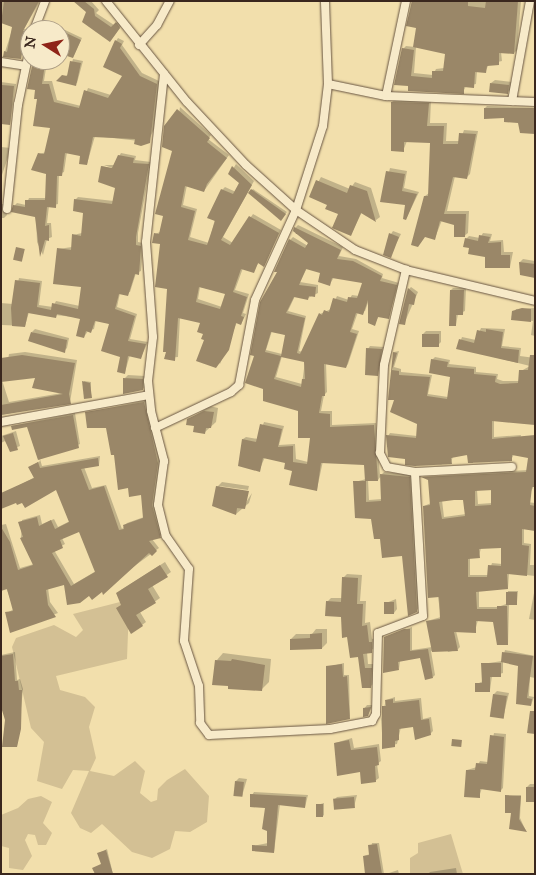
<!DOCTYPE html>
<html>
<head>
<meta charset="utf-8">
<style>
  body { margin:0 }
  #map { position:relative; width:536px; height:875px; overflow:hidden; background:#f2dfac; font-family:"IM FELL Great Primer",serif }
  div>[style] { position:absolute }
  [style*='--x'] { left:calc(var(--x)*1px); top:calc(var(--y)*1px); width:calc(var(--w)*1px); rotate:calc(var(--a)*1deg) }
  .green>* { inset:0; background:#d3c094 }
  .shadow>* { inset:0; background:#0003 }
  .building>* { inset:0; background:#9a8768; transform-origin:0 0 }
  .roads { filter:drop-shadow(0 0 1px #685542) drop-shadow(0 0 1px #685542) }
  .street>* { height:8px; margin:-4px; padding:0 4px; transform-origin:4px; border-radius:4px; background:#f7eac9 }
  span { translate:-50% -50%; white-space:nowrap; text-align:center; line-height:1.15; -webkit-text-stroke:4px #f7eac9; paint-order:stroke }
  .frame { position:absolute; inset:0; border:2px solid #3a271e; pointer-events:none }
  .north { position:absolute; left:20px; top:20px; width:50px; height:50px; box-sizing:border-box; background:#f7eac9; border:1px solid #ab9c85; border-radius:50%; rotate:280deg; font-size:14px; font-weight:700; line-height:20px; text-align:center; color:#3a271e }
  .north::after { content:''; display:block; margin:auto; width:18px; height:22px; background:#8f2418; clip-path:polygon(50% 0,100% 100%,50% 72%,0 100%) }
</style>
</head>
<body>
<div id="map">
  <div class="green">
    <i style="clip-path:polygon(120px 602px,129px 607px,127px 659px,56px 676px,60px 690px,85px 697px,95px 707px,89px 727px,96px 758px,90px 771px,114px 776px,135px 761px,145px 771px,140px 793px,151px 802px,157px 800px,158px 789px,167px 780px,185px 769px,209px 796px,207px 822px,190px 832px,175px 831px,170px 849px,152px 858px,132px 852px,102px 824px,91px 833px,80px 828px,71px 813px,89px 771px,73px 770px,62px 789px,37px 781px,44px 742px,31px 728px,12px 647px,16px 638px,54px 625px,76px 637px,83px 630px,73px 614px)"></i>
    <i style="clip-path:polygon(41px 796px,52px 802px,43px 823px,52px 833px,46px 845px,38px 845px,35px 835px,28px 834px,25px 840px,32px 856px,23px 870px,9px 868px,9px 848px,1px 846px,1px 815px,18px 808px,28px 799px)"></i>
    <i style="clip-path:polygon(451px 834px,463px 874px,410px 874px,410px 858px,418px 853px,418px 843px)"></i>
  </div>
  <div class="shadow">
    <i style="clip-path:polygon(1px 1px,40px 1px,24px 29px,28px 29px,20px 58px,5px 52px,13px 27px,1px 22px)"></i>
    <i style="clip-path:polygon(75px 1px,91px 1px,99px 10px,96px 13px,114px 25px,119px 21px,122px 25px,113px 37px)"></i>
    <i style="clip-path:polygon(evenodd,412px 1px,521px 1px,517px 50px,514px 53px,501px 52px,502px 61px,489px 64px,485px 72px,477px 71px,476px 84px,466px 86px,463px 92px,409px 90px,403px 49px,406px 46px,415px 47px,417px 27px,408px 25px,412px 1px,416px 47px,447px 53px,444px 68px,436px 69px,433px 75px,414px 73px,416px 47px)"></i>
    <i style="clip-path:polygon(65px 30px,82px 38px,73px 57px,60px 52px,60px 40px)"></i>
    <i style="clip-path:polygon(118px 38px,124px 41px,122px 45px,142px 73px,159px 81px,154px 129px,148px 142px,95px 136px,87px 164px,81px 155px,67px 152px,64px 172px,59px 174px,58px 204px,49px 206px,47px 223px,51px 223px,52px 237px,47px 239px,43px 255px,37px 242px,36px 215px,14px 206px,17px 203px,26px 205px,29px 198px,46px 198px,47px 173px,40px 154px,46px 152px,51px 127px,38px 98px,34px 63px,37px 60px,47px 62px,44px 81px,52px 81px,57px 100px,81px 106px,88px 88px,111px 95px,124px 75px,116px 41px)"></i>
    <i style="clip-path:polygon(73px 59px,83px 61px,77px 83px,59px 80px,69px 74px)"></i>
    <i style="clip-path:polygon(495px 80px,512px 82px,510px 90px,507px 93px,491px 83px)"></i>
    <i style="clip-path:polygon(1px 82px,16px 84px,10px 124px,1px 123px)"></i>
    <i style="clip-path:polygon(395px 99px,431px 100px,430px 123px,447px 123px,446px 141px,460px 141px,464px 130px,478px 131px,470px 174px,466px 178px,455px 176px,447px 211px,469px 211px,468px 233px,464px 236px,455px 224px,442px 220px,435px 238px,425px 196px,429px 193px,431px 142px,407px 141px,403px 151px,392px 102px)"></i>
    <i style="clip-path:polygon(487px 106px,535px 108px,535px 133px,518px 122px,485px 108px)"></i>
    <i style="clip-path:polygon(evenodd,180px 107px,211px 135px,208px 139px,229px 155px,204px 191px,187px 185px,183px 205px,197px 209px,190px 237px,209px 243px,222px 190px,225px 187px,236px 192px,241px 182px,230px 174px,236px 164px,254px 181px,223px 237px,233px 243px,253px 214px,281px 230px,264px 265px,259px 262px,253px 272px,243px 268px,235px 290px,249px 294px,243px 313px,246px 314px,241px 324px,237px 322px,220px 364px,205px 339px,201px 322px,180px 317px,178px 357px,166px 358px,168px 288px,162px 243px,155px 234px,160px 232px,164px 215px,180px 107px,200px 287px,227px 293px,222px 307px,198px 299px,200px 287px)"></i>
    <i style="clip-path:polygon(1px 147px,11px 148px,1px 178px)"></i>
    <i style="clip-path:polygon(121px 153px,136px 156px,135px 160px,151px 162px,138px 233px,138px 242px,143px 243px,141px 271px,136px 273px,130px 292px,120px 293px,117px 307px,137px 314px,130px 339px,148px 342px,141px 357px,130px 355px,125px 372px,111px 324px,96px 320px,94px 329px,88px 331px,84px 337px,82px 318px,29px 312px,25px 326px,2px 325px,1px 332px,1px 303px,13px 304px,19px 278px,42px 281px,39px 305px,53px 307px,56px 301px,80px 306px,83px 286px,58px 249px,72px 247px,73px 235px,82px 233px,84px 212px,75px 200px,78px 197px,114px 201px,116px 187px,99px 181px,102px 166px,118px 170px,104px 165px,114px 165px)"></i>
    <i style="clip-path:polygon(390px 168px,407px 171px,404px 188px,419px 192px,406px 219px,407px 204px,382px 201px)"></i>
    <i style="clip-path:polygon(321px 177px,350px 189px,355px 182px,371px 188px,380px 217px,376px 220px,362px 212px,351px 234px,339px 213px,329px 204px,310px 197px)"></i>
    <i style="clip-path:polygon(253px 189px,287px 212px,281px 219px,249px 193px)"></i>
    <i style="clip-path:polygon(1px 204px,4px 204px,7px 215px,4px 218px,1px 218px)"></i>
    <i style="clip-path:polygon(evenodd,298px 225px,343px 247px,339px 256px,356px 259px,383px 274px,382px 278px,399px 283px,388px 318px,379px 316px,374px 324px,369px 300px,365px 311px,358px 312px,352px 329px,359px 331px,348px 364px,346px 367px,326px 363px,327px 392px,324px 395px,321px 411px,332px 411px,332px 425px,376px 423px,380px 476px,384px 472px,412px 475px,419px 608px,416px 611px,403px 555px,381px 537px,355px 482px,366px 479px,365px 463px,323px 461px,317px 489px,287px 462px,265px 457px,259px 471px,243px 439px,246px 437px,258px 439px,264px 422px,284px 426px,279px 445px,295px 444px,296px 459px,308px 462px,312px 437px,299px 410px,265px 388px,247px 382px,290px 240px,293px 237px,308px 246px,310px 243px,295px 228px,298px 225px,307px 268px,322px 272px,330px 284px,334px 277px,363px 282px,359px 296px,352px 295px,349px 300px,337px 296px,331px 309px,320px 314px,303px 352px,299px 351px,306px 316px,288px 311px,295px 296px,308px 298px,318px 293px,318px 285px,300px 282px,307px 268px,298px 225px,272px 331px,287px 334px,282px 354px,266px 350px,272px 331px,298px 225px,282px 356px,305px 361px,302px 384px,276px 377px,282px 356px,298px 225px,381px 476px,382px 499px,369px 500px,368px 480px,378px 480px,381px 476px)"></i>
    <i style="clip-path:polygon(393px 231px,401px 234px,390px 256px,391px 234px)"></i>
    <i style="clip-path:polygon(483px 233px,492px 234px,490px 241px,503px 240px,504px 252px,513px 252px,510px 267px,470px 247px,466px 239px,469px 236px,480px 238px)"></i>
    <i style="clip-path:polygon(523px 259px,535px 261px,535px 276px,521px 274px,520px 262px)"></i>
    <i style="clip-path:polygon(411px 287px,418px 292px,404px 324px,409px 289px)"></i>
    <i style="clip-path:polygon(453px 288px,466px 288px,465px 311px,458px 314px,456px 325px,451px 290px)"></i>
    <i style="clip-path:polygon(535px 308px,535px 336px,531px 335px,533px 321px,512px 319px,516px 309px)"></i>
    <i style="clip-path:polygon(evenodd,481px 328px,505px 329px,502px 346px,521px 348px,520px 356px,535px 358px,535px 424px,494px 420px,494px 437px,521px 435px,519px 443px,535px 447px,533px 488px,531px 491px,477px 490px,478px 504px,492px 503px,495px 498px,535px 503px,535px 529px,524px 528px,524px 543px,531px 544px,530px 565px,535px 565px,535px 576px,509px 573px,508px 588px,479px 590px,479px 607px,498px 607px,506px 604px,508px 591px,518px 591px,517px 602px,509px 604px,508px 644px,494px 620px,478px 620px,475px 631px,456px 631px,460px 647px,457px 650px,448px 652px,447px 648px,431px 651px,435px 675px,433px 677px,421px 657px,400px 661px,399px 669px,385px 637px,412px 627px,412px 650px,432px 647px,427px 621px,441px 617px,424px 506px,431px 503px,429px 479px,423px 477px,528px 470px,529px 457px,514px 454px,511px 460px,468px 454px,453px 456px,451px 463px,406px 458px,388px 436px,390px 433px,417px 436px,418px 423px,396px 399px,389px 398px,394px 352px,399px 351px,394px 367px,401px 369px,401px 372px,432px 375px,428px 394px,448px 397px,451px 376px,432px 360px,435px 357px,450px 360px,449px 364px,476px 367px,476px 372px,498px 374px,497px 379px,503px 381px,519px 381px,521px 371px,530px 366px,458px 348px,462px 337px,476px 340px,481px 328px,464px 498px,466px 514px,444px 517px,442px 500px,464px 498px,481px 328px,502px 547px,502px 564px,492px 563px,488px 575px,470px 575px,470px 557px,479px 556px,481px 548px,502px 547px)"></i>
    <i style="clip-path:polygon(35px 329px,69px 338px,67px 348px,64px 351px,32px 332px)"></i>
    <i style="clip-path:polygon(426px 331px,441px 331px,441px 342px,438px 345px,423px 334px)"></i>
    <i style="clip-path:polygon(370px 346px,384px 347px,377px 374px,368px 349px)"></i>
    <i style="clip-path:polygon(evenodd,25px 352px,77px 360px,70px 402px,1px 415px,1px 366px,7px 365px,9px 354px,25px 352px,36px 376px,62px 393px,9px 402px,2px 380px,36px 376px)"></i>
    <i style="clip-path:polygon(128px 375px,145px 376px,146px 386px,143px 389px,125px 378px)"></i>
    <i style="clip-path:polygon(84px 381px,91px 382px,91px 397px,85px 397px)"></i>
    <i style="clip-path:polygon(evenodd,147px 400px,160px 460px,154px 501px,163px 535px,152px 539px,159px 548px,102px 590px,89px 594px,65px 584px,48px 588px,50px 602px,58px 613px,10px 631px,7px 613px,14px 609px,1px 574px,1px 525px,6px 524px,20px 568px,34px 564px,21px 538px,22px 520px,40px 515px,42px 524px,54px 519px,58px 527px,70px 521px,57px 489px,22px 502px,8px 491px,35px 477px,30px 467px,40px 461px,28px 426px,12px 426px,75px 413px,80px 444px,40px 459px,42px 466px,100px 456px,99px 465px,84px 467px,92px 488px,106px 485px,122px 529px,127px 523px,144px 517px,143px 493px,129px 487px,107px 427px,86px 413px,147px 400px,79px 530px,96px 571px,74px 584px,54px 550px,65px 544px,62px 538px,79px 530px)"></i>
    <i style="clip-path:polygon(210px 406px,218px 408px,216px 422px,205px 432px,188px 420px)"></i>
    <i style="clip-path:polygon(16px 431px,20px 446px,10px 450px,5px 441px,1px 443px,1px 436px)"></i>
    <i style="clip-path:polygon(222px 482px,249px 486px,248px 490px,219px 486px,245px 504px,252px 493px,249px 503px,236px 514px,217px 487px)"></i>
    <i style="clip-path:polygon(165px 562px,171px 572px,152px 585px,160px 598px,140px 612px,146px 622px,142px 625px,122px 604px,121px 590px)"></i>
    <i style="clip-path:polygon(347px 574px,362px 575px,360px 601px,366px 601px,365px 623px,370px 622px,372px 639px,376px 638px,375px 648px,367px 652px,368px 664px,375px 664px,374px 683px,370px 687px,342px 616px,327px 602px,331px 598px,342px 598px,343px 578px)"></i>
    <i style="clip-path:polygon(535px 588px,535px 620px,529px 619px)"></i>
    <i style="clip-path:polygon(396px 599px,397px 609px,394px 613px,386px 603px)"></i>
    <i style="clip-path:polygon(316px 629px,327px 629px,327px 643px,322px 648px,291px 639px,296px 634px,312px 634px)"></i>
    <i style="clip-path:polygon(505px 650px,535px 656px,535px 678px,530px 677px,529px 696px,534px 697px,531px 705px,517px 703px,520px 665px,503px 661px,503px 673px,492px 676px,490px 690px,477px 684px,483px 681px,482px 664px,502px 661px)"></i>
    <i style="clip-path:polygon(15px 652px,17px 680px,20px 679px,23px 689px,17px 746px,6px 720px,1px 681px,1px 655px)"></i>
    <i style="clip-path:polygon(223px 653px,271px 659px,269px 682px,262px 689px,217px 660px)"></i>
    <i style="clip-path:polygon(344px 663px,344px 675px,349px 675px,350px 718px,328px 667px)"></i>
    <i style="clip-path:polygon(497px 691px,509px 693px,503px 718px,494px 694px)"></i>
    <i style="clip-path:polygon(395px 697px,395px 701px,421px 698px,423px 719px,431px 717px,433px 731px,430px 734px,414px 726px,401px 727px,397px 744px,383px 747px,381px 719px,386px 700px)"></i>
    <i style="clip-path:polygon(367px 705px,373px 705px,368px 715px,364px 709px)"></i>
    <i style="clip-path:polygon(494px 733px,506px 734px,503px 788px,500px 791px,482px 788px,479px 797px,467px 770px,477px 767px,480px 761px,488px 762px)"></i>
    <i style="clip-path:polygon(352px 738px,354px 748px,379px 744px,381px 761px,377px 764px,379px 778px,375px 781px,335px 743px)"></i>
    <i style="clip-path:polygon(239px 778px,247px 779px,242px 796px,236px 781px)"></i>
    <i style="clip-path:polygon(530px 784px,535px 784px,532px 802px,527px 787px)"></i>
    <i style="clip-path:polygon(254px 792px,308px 795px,305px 807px,280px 804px,274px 852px,253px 846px,268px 843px,266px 807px,252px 795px)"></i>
    <i style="clip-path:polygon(357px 795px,354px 807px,334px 800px,337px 797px)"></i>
    <i style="clip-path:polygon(521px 795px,520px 818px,526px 831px,510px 828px,513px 812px,507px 796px)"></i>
    <i style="clip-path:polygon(324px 803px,324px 815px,323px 816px,317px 805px)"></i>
    <i style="clip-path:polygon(372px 843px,379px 843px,384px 874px,366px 874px,364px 856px,370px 854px)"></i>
    <i style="clip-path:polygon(107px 849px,113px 874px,96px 874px,102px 864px,99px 853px)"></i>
    <i style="clip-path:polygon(456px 868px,457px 874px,428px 874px,430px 872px)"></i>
    <i style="clip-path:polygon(398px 870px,399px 874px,386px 874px)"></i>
  </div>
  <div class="building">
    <i style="clip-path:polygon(4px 1px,39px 1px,23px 31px,26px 32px,21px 59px,3px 57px,4px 51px,7px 52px,12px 27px,1px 23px)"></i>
    <i style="clip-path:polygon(73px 1px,84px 1px,94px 9px,95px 16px,111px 27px,116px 22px,120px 28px,110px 42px,82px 22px,86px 12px)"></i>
    <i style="clip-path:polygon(412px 1px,468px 1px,468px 6px,485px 8px,486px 1px,518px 1px,514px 54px,499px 53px,499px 65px,487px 66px,486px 73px,475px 72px,474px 88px,464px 87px,464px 94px,408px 91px,408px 86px,394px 85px,402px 48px,414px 50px,411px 76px,432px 78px,432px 71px,443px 71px,445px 54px,413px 47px,416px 28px,406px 26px)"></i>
    <i style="clip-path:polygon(60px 30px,81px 40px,73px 58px,67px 56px,69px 48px,60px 45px)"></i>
    <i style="clip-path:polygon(115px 40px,122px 44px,120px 48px,140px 76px,157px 84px,150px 143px,141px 146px,134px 144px,135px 139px,93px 137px,87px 165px,79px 164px,80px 156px,65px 153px,62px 176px,57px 176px,56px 208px,47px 207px,45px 226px,49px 225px,49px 241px,45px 240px,40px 257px,35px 217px,11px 212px,13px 205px,25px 207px,25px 200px,45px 200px,46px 174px,31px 170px,38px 153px,44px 154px,50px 128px,33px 126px,37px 99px,34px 99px,35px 90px,27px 89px,33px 62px,45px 64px,42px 84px,49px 84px,54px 102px,79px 108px,84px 90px,108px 98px,122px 76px,103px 67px)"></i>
    <i style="clip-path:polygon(70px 61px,81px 63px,76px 86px,56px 81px,62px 75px,67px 76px)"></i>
    <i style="left:490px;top:83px;width:19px;height:9px;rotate:6deg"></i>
    <i style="clip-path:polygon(2px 85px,14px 86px,10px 125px,1px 124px)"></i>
    <i style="clip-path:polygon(391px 102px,429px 103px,427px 126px,444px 126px,443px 144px,458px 144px,459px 133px,476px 134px,467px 179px,453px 177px,444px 214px,466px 214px,465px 237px,454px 237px,454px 225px,440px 221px,435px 240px,425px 237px,418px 247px,411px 245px,424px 196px,428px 196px,430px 143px,404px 142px,404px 152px,391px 151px)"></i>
    <i style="clip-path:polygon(484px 108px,535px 108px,535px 134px,520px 133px,518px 123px,504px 122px,504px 118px,484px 119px)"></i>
    <i style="clip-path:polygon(evenodd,177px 109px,210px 138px,207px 142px,227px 158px,207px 184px,204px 192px,185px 186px,181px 207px,195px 211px,188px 240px,207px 245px,215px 221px,207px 218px,221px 189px,233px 194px,239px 183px,228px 174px,232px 166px,252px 185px,221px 240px,230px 245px,249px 216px,279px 233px,264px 267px,258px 263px,254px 273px,241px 269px,233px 292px,247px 297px,241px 316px,244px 317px,241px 325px,236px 323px,229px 350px,216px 368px,196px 361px,204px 340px,201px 339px,203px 334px,197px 332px,200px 323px,178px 318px,175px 361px,164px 359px,166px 352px,163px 352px,167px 289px,155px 287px,160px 244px,152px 243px,154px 233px,159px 234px,163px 216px,155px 214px,172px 151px,162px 147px,164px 126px,177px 109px,199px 287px,225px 294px,220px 309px,196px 302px,199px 287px)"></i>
    <i style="clip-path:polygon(118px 155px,134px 158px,133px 163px,149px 164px,136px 237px,136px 245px,141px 246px,139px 275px,135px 274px,128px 296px,119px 294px,115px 309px,135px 316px,128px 341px,146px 344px,141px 359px,128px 356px,125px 374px,117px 372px,120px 357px,101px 351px,109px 324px,95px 321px,91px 333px,86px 331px,84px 338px,76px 336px,80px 319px,57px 314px,56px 318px,28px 313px,25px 327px,12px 326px,11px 308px,15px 280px,40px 283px,37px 307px,51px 310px,52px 303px,78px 309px,81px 287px,53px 284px,57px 248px,71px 250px,72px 234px,81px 236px,83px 213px,73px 211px,74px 199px,112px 204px,115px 188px,98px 182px,101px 166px,112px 168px)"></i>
    <i style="clip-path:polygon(386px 171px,405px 174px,402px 191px,417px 194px,406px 220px,403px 219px,405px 205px,380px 202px)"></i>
    <i style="clip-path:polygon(316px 180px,347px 193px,350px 185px,367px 191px,376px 222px,361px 213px,351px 236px,332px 228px,338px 214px,325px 209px,327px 205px,309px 197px)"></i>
    <i style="clip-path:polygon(251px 189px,286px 214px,281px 221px,248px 193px)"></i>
    <i style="clip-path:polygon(evenodd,294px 227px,341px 250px,337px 259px,353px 261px,382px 276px,380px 281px,397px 285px,389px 319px,378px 317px,375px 326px,368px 323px,368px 300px,363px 315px,356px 313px,350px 332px,357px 334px,346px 368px,324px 364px,325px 396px,322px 396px,319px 413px,330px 414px,330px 427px,374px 425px,378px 481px,366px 481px,366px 502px,381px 501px,380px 474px,410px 477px,417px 612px,408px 616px,402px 556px,382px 558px,380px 539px,374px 539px,371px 519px,355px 518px,353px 481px,365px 481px,364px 465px,321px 463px,317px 491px,289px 485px,292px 471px,284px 469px,285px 463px,263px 458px,260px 472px,238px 466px,242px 439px,256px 442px,260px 424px,282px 429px,278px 447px,293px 446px,293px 462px,307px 464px,310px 438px,298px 438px,298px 411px,263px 401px,263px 389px,245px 383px,254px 356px,250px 355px,260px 302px,277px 272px,274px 272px,289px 239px,305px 248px,308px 243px,293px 231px,294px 227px,306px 269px,320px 273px,318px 282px,330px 286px,332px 278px,362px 283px,357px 298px,348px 297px,347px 302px,333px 298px,329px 312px,324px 310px,322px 315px,319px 313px,300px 354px,297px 353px,305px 318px,286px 313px,294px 297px,308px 300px,309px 296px,315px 297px,316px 287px,299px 285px,306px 269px,294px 227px,271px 332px,285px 335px,281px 356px,265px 352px,271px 332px,294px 227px,281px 357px,304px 362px,305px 379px,302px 379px,301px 387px,274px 379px,281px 357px)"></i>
    <i style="clip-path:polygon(389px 233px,399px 237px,391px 258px,383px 255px)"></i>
    <i style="clip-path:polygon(479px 235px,490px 237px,488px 243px,501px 242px,501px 255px,510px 255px,510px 268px,485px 268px,485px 257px,468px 254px,469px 248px,463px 247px,465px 238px,478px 241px)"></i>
    <i style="left:16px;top:247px;width:9px;height:13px;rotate:13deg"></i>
    <i style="clip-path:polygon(519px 262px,535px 264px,535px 278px,520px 275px)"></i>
    <i style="clip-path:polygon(408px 288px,416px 295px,414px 305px,409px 304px,405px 325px,399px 324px)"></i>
    <i style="clip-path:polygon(450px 290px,464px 290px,463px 315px,456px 315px,456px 326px,449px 326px)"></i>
    <i style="clip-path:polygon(522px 308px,531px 309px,531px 322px,511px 320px,512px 311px)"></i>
    <i style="clip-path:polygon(486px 329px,503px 332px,501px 348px,519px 350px,518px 363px,456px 349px,459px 339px,474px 343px,477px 330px,486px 332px)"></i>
    <i style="clip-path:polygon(31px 332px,67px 340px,65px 353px,28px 341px)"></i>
    <i style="left:422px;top:334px;width:17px;height:13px"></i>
    <i style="clip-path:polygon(366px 348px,382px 349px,378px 376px,365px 375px)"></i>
    <i style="clip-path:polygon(evenodd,393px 352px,397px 353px,392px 370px,399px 371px,399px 375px,430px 377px,427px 396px,447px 399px,450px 377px,429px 373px,431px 359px,448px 362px,447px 367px,474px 369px,474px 374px,496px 376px,495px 382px,500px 384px,518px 383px,519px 370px,528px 370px,530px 355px,535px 355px,535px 425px,492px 421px,492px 439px,535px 435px,535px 487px,532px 487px,530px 505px,535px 506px,535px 531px,522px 529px,522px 545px,529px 546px,527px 576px,507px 574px,508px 589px,476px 592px,477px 609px,497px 609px,497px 606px,507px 606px,508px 645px,497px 645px,493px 622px,476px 621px,476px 633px,454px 632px,458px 651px,432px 652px,426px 621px,440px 619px,439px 597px,428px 598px,423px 506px,430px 505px,428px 480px,421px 477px,526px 472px,528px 458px,512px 455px,512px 461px,468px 463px,467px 455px,451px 458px,452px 464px,415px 466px,405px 465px,405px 459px,388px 457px,386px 435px,416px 438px,417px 424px,390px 412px,394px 400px,388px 400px,393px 352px,491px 490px,491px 505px,475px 506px,475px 491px,491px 490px,393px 352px,454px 500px,463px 500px,465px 516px,442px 519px,439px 502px,454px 500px,393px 352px,501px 548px,501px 566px,488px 565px,487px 577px,468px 577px,468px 559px,480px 558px,479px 549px,501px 548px)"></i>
    <i style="clip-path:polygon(22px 355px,75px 363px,69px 394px,71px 404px,1px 415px,1px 405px,63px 394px,32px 388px,35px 378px,1px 382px,1px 358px)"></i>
    <i style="clip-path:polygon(123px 378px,143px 379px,143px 390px,123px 394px)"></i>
    <i style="clip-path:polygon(82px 381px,90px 383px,92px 398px,84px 399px)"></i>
    <i style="clip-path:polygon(evenodd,144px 402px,158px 463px,152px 505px,161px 538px,149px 541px,157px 551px,152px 556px,149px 553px,103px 595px,102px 592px,92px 600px,89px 596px,80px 603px,67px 605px,64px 585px,46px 590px,48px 605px,56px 617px,10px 633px,5px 612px,13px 611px,7px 589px,1px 591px,1px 527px,10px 542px,18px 570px,33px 565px,20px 538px,23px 537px,18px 522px,37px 517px,39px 526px,51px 520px,55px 529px,69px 522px,56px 490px,25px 508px,22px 503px,17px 505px,16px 503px,1px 509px,1px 493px,34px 478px,28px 467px,38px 462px,40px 468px,98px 458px,99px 466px,81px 469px,89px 490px,104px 486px,119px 530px,124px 529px,123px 525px,143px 518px,141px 495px,129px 497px,128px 488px,118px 490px,114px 455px,111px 455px,106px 428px,87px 428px,85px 412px,144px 402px,79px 532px,95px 572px,71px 586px,52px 553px,63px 548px,60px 540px,79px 532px)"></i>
    <i style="clip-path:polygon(204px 411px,214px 412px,211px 428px,206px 428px,205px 434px,193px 432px,194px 426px,186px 425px,187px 419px)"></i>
    <i style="clip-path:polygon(73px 415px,79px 448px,38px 460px,27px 427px,12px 430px,11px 426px)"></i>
    <i style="clip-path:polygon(13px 433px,18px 450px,10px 452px,3px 436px)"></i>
    <i style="clip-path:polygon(216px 486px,249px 491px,245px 509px,237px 508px,236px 515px,212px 506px)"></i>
    <i style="clip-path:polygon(160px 565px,168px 577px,148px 589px,156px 603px,136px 615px,143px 626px,131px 634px,116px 608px,121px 605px,116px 593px)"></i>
    <i style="clip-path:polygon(342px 577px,358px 578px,357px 604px,363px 604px,362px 626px,367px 625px,369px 642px,372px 642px,372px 653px,363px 654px,365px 668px,372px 668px,371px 688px,362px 688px,358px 657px,350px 658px,347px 637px,342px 638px,341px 617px,325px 616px,326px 601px,341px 602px)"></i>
    <i style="left:506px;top:592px;width:11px;height:13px"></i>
    <i style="left:384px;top:602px;width:10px;height:12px"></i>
    <i style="clip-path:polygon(404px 629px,410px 629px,410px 651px,428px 649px,433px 678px,425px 680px,420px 658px,398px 662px,399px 670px,383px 673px,384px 637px)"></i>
    <i style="clip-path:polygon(322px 633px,322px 649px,290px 650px,290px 639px,310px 638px,310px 634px)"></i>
    <i style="clip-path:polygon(502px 652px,533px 656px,527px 698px,532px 699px,531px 706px,516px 704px,518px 666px,501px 662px)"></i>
    <i style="clip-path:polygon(13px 654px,15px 681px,18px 681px,19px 690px,22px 690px,21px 729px,17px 747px,2px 747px,5px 720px,1px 707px,1px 656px)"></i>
    <i style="clip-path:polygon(232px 659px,265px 665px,262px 691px,228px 689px,228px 686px,212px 685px,215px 660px,231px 661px)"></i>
    <i style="clip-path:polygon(481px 663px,501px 663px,501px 677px,490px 677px,490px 692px,475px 692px,475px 683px,482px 683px)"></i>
    <i style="clip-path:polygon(342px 664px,343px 677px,347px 676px,350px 719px,326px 724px,326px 666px)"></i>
    <i style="left:493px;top:694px;width:14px;height:23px;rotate:8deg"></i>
    <i style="clip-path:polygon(393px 699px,393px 703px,419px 700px,421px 720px,429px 719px,431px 735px,415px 740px,413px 727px,399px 729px,399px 740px,395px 741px,395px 747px,382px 749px,382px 706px,386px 706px,385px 700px)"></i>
    <i style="clip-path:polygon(371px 707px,368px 716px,363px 717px,363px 708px)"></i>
    <i style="clip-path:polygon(530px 711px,535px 711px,535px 734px,527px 733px)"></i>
    <i style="clip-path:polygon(490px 735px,504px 737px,501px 792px,480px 789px,480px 798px,464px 797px,466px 770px,475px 770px,476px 763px,487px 764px)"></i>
    <i style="left:452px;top:739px;width:10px;height:7px;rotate:6deg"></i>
    <i style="clip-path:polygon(349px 740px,351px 750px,377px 747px,379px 765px,375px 766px,376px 782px,361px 784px,360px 772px,337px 776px,334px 743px)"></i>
    <i style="left:235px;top:781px;width:9px;height:15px;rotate:6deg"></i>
    <i style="left:526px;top:787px;width:8px;height:15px"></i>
    <i style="clip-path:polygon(250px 794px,306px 797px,305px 808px,278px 805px,274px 853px,252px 851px,252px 845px,267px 846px,267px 831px,262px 829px,265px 808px,250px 807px)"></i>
    <i style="clip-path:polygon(505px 795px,521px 796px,519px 819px,527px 832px,509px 829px,511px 813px,505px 813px)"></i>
    <i style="left:354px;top:797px;width:11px;height:21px;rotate:85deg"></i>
    <i style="left:316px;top:804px;width:7px;height:13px"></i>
    <i style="clip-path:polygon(377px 844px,382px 874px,365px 874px,363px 856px,369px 855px,368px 845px)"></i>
    <i style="clip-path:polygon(106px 850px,113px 874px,95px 874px,92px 868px,101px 864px,97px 853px)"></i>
  </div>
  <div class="roads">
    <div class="street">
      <i style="--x:106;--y:1;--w:129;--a:51.3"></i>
      <i style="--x:187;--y:102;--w:86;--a:46.9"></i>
      <i style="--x:246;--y:165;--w:67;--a:42"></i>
      <i style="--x:296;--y:210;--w:71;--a:34.1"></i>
      <i style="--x:355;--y:250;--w:55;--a:21.4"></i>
      <i style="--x:406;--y:270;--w:133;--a:13.5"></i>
      <i style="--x:34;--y:30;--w:31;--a:-69"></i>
      <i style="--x:139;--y:45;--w:27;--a:-48"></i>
      <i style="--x:157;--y:25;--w:27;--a:-62"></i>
      <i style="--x:1;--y:62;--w:25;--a:9"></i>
      <i style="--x:164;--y:74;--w:169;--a:96.1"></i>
      <i style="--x:146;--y:242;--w:95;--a:85.8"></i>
      <i style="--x:153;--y:337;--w:44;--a:96.5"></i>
      <i style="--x:148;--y:381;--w:30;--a:84"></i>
      <i style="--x:151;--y:411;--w:52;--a:75.4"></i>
      <i style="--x:164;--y:461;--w:44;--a:97.8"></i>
      <i style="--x:158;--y:505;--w:32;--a:76"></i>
      <i style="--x:166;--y:536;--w:40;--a:55.1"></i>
      <i style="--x:189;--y:569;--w:72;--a:94"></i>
      <i style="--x:184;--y:641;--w:47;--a:71.6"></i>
      <i style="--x:199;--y:686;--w:37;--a:88"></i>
      <i style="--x:200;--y:723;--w:15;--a:53"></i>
      <i style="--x:209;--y:735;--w:121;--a:-2.8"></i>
      <i style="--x:330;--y:729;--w:43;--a:-10.8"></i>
      <i style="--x:372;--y:721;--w:8;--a:-60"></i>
      <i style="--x:376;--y:714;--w:81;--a:-88.6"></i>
      <i style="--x:378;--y:633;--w:48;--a:-20.7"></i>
      <i style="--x:423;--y:616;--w:144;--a:-93.2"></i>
      <i style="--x:415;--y:472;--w:28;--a:-170"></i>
      <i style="--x:387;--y:467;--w:16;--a:-117"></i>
      <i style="--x:380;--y:453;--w:88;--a:-87.4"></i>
      <i style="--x:384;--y:365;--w:98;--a:-77"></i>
      <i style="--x:328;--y:84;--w:59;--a:11.7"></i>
      <i style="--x:386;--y:96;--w:149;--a:2.3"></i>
      <i style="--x:386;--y:96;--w:97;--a:-78.1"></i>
      <i style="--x:512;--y:101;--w:102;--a:-79.8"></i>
      <i style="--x:7;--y:209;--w:105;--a:-84"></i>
      <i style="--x:18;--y:105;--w:59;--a:-78.3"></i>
      <i style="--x:1;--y:422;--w:150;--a:-10.3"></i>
      <i style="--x:155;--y:428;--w:84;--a:-25.3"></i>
      <i style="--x:231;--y:392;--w:11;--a:-41"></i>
      <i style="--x:239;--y:385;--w:86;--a:-79.3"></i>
      <i style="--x:255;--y:300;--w:99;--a:-65.5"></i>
      <i style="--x:296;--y:210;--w:88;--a:-72.2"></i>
      <i style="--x:323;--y:126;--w:42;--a:-83.2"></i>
      <i style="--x:328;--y:84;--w:83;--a:-92.1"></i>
      <i style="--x:415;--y:472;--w:97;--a:-3"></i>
    </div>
  </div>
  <div class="frame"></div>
  <div class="north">N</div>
</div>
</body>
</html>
